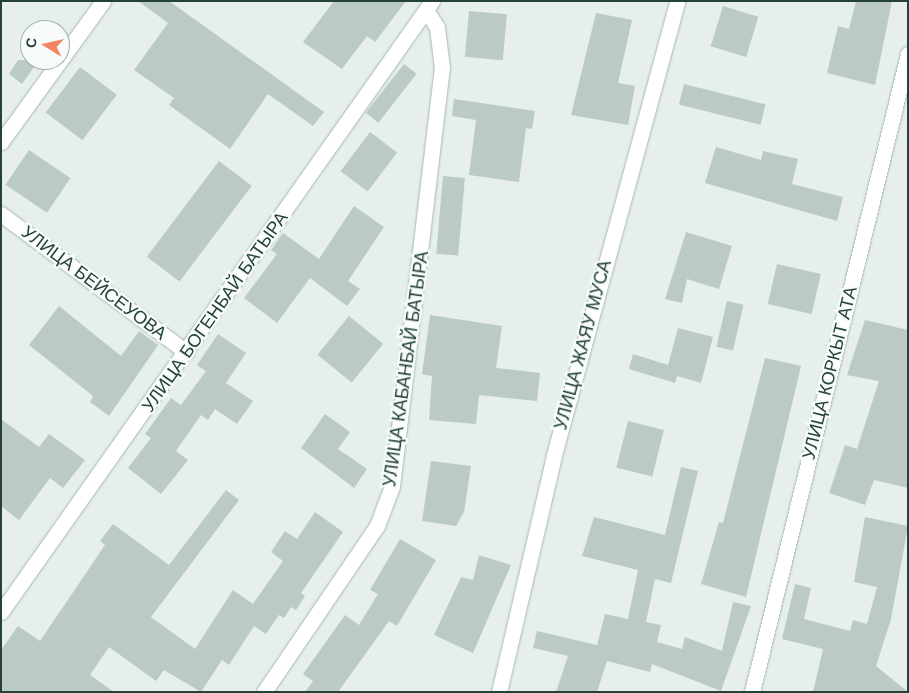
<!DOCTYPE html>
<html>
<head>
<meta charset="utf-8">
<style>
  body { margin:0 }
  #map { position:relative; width:909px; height:693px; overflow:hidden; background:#e6efeb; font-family:Arial,sans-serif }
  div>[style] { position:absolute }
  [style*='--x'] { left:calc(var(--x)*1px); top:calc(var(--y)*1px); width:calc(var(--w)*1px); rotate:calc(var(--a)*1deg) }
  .building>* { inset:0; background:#bbcac4; transform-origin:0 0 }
  .roads { filter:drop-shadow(0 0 1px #a8b8b2) drop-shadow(0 0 1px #a8b8b2) }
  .minor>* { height:15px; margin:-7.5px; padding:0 7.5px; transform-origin:7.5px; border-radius:7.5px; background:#fff }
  span { translate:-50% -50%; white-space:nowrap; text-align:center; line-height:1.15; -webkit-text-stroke:4.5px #f7fbf9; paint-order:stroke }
  .street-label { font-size:18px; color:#24423a }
  .frame { position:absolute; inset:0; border:2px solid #24423a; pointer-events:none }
  .north { position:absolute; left:20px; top:20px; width:50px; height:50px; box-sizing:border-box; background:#f7fbf9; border:1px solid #a3b1ad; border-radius:50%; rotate:279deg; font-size:14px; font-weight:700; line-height:20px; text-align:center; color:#24423a }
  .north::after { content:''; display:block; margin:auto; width:18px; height:22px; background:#f4845f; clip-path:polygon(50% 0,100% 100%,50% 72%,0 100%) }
</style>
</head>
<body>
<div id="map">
  <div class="building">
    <i style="clip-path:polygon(138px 1px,169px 1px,324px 112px,313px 126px,268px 94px,230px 149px,169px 105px,174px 98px,134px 70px,168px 23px)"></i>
    <i style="clip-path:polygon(334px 1px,406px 1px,375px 42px,367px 36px,342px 69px,303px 42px)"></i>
    <i style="clip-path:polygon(856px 1px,892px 1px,875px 85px,827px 73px,838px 26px,849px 29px)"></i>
    <i style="left:723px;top:6px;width:37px;height:42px;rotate:17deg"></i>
    <i style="left:469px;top:11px;width:38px;height:46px;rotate:5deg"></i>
    <i style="clip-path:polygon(596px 13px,632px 20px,618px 83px,635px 86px,628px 125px,571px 115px)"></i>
    <i style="clip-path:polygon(18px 60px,39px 60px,22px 84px,9px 74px)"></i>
    <i style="left:404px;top:64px;width:16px;height:62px;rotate:38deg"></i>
    <i style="left:80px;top:67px;width:46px;height:57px;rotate:37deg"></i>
    <i style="left:684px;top:84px;width:84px;height:21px;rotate:14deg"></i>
    <i style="clip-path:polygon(454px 99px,535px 111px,532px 129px,526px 128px,519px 182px,469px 175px,476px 120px,452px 116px)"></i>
    <i style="left:370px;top:132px;width:34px;height:49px;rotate:37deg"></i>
    <i style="clip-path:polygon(716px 147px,761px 160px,763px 151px,798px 159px,792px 184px,843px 197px,837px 221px,705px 183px)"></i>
    <i style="left:29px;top:150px;width:50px;height:42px;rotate:34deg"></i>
    <i style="left:219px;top:161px;width:41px;height:120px;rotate:37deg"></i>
    <i style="left:443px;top:176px;width:22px;height:78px;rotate:5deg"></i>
    <i style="clip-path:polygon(354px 206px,384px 227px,348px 281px,360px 289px,347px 306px,310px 278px,277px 323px,244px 298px,277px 254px,271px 250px,283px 233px,319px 259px)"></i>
    <i style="clip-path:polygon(686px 232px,732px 246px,719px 289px,687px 279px,682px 303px,665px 299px)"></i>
    <i style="left:777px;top:264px;width:45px;height:41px;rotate:13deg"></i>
    <i style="left:727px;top:301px;width:17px;height:47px;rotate:13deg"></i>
    <i style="clip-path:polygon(59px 306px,121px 356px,139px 331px,158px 345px,109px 416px,90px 402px,93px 396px,29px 345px)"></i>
    <i style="clip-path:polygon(430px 315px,502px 326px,496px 368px,540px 373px,537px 401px,479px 395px,476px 424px,429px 420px,432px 376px,422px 374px)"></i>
    <i style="left:349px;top:316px;width:44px;height:50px;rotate:39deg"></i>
    <i style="clip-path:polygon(865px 320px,908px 330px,908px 488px,874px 480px,865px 505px,829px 493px,845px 445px,857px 449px,879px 381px,847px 375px)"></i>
    <i style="clip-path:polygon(678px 328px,713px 337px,701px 383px,677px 376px,675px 383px,629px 369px,633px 354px,668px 365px)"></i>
    <i style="clip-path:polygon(218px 334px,246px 353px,226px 383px,253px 401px,237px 424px,215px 409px,208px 420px,201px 415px,176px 451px,188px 460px,161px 494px,128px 468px,151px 438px,145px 434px,171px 398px,181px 405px,206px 371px,197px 365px)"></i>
    <i style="clip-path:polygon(765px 358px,801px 366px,746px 597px,701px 584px,719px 522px,723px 523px)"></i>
    <i style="clip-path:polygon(325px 414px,350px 432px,338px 449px,367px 469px,354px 488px,301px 448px)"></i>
    <i style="clip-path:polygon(1px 419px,39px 447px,49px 434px,85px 460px,63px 488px,50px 478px,19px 520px,1px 506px)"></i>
    <i style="left:628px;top:421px;width:37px;height:48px;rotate:14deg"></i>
    <i style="clip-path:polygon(431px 461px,471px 466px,464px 512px,456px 526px,422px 521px)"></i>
    <i style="clip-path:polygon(681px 467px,698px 471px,671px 583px,655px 579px,646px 622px,661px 625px,657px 642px,682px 649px,685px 637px,722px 651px,733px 602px,751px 606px,721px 691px,652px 664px,650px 672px,607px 661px,597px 692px,556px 692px,568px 656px,533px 648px,537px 631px,597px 645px,605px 614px,628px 619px,638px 570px,582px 556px,594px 517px,665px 535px)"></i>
    <i style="clip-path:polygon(226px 490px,239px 500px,151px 617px,195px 649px,233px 590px,253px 604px,283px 561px,271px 552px,285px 531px,297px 539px,315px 512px,343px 532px,301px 593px,305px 596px,296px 610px,291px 607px,284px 618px,279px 615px,266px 634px,254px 626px,229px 665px,222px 660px,201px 692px,164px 670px,156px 681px,109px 647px,90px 675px,114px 692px,1px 692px,1px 650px,18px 626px,40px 641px,105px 545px,100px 541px,113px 524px,169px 565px)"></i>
    <i style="clip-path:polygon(865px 517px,908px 526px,891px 619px,876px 666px,908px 692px,813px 692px,823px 649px,782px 639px,795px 584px,811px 588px,804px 619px,850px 631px,853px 620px,867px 624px,877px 587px,854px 582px)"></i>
    <i style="clip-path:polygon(400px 539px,436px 560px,397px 626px,389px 621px,338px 692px,305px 692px,313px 681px,303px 674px,345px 615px,359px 625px,378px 594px,370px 590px)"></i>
    <i style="clip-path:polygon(479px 555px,511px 565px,473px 653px,434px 635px,461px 577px,473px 580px)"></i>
  </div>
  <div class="roads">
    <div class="minor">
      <i style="--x:1;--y:142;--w:174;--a:-54.1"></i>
      <i style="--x:1;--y:214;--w:231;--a:36.7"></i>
      <i style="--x:1;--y:612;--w:748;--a:-54.8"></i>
      <i style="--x:264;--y:692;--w:201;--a:-55.8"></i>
      <i style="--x:377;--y:526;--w:43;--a:-69.4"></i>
      <i style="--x:392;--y:486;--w:421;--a:-83.2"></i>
      <i style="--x:442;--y:68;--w:41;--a:-97"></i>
      <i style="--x:437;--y:27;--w:17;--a:-123"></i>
      <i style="--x:499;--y:692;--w:243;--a:-76.9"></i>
      <i style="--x:554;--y:455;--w:470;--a:-74.8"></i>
      <i style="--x:752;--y:692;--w:657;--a:-76.26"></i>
    </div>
  </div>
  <div class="street-label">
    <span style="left:94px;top:283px;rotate:37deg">УЛИЦА БЕЙСЕУОВА</span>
    <span style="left:215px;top:312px;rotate:-55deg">УЛИЦА БОГЕНБАЙ БАТЫРА</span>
    <span style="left:583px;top:345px;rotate:-75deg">УЛИЦА ЖАЯУ МУСА</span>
    <span style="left:406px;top:369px;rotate:-82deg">УЛИЦА КАБАНБАЙ БАТЫРА</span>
    <span style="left:830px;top:373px;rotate:-76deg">УЛИЦА КОРКЫТ АТА</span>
  </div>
  <div class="frame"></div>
  <div class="north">С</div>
</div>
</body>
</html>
